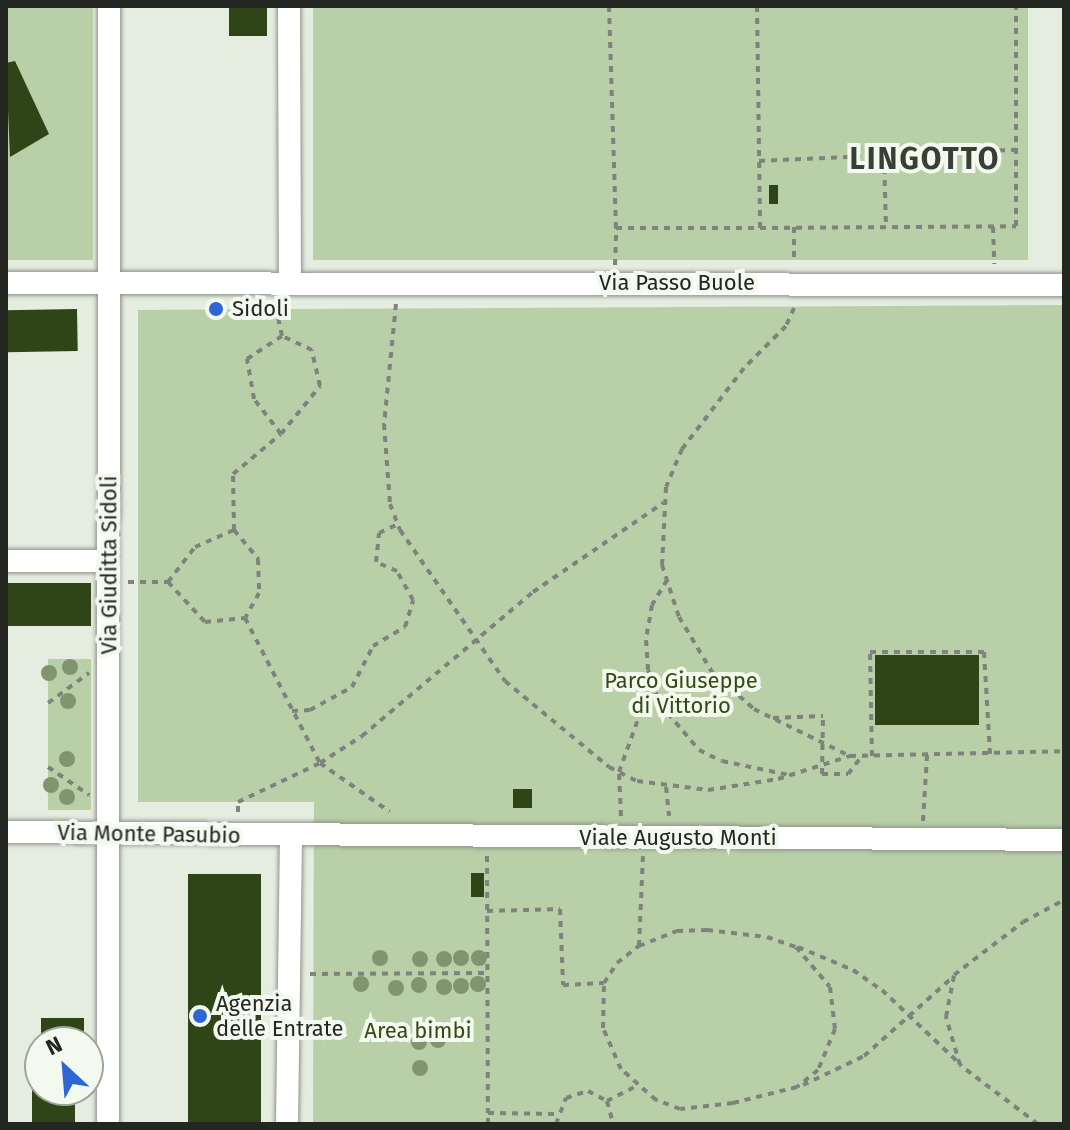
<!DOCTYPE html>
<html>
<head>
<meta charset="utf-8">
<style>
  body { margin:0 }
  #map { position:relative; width:1070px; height:1130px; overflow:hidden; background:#e5ece0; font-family:"Fira Sans",sans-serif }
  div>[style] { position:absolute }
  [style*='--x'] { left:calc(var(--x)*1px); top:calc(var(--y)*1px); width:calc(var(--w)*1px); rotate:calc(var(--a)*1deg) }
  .green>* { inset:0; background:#b9cfa7; transform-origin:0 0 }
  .building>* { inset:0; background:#2f4517; transform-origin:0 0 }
  .path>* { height:4px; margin-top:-2px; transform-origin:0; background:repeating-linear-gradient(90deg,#7f837b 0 6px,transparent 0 12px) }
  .roads { filter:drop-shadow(0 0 2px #8e9489) drop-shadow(0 0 2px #8e9489) }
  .minor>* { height:22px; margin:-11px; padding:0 11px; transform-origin:11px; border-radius:11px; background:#fff }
  .path-bridge>* { height:4px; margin-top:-2px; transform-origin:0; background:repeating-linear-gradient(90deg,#7f837b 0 6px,transparent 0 12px) }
  .trees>* { width:16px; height:16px; margin:-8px; border-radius:50%; background:#829370 }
  .dots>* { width:22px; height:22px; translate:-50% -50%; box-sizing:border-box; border:4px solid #f3f9ee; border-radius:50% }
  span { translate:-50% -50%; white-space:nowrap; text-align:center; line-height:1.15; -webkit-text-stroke:8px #f3f9ee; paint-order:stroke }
  .street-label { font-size:22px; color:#242622 }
  .poi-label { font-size:22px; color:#242622 }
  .left { translate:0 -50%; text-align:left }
  .park-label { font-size:22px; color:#314b15 }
  .district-label { font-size:30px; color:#3a3f36; font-weight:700; letter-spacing:2px }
  .frame { position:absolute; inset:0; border:8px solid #242622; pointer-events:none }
  .north { position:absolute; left:24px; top:1026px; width:80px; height:80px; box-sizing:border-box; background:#f3f9ee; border:2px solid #a0a59c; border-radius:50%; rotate:334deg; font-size:22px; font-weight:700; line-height:32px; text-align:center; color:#242622 }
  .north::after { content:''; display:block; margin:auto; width:28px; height:36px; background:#2e66d5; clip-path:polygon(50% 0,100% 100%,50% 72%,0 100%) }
</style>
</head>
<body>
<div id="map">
  <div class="green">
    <i style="left:6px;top:6px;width:87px;height:254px"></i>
    <i style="left:313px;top:6px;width:715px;height:254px"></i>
    <i style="clip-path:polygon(1064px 305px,1064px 1124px,313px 1124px,314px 802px,138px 802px,138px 310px)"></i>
    <i style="left:48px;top:659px;width:43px;height:151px"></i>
  </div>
  <div class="building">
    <i style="left:229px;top:6px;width:38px;height:30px"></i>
    <i style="clip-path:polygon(15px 61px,49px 134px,10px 157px,6px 63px)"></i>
    <i style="left:769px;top:185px;width:9px;height:19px"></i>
    <i style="left:77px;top:309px;width:42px;height:71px;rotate:89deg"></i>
    <i style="left:6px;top:583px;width:85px;height:43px"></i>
    <i style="left:979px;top:655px;width:70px;height:104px;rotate:90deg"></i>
    <i style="left:513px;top:789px;width:19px;height:19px"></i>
    <i style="left:471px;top:873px;width:13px;height:24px"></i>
    <i style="left:188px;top:874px;width:73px;height:250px"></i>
    <i style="left:41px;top:1018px;width:43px;height:24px"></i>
    <i style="clip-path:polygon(32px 1069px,40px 1069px,40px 1090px,75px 1090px,75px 1124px,32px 1124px)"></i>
  </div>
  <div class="path">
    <i style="--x:609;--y:6;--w:222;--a:88.2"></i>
    <i style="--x:616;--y:228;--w:144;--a:0"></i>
    <i style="--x:760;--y:228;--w:256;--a:-0.4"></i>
    <i style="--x:1016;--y:226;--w:220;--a:-90"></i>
    <i style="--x:757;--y:6;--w:222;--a:89.2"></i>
    <i style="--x:884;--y:156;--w:71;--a:88.4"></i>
    <i style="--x:759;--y:161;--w:257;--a:-2.5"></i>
    <i style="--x:993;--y:227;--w:37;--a:88"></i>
    <i style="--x:794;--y:257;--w:30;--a:-90"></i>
    <i style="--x:615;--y:265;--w:37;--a:-88"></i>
    <i style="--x:396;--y:304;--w:121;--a:95.7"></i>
    <i style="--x:384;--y:424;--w:80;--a:85.7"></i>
    <i style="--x:390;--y:504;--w:28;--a:69"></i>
    <i style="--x:400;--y:530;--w:184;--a:55.2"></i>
    <i style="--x:505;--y:681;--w:135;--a:39.6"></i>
    <i style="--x:609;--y:767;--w:31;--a:27"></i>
    <i style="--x:637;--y:781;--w:72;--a:7.2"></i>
    <i style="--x:708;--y:790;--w:71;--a:-8.9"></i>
    <i style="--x:778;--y:779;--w:76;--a:-17.7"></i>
    <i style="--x:850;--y:756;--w:214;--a:-1.3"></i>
    <i style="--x:794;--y:308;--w:20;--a:114"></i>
    <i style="--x:786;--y:326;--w:59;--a:135"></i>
    <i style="--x:744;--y:368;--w:102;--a:127.4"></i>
    <i style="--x:682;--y:449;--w:41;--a:112.8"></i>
    <i style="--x:666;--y:487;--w:78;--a:92.9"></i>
    <i style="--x:662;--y:565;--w:55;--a:71.9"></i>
    <i style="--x:679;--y:617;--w:64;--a:59"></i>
    <i style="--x:712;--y:672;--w:56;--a:41.4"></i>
    <i style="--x:754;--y:709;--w:105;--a:26.1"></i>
    <i style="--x:281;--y:434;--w:62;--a:-50.9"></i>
    <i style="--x:320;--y:386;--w:37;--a:-103"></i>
    <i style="--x:312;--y:350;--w:33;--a:-155"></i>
    <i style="--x:234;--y:530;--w:38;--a:50"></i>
    <i style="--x:258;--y:559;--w:34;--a:88"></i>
    <i style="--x:259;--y:593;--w:29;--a:119"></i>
    <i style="--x:667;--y:580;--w:29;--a:121"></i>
    <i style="--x:652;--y:605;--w:36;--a:100"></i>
    <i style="--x:646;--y:640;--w:30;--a:86"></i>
    <i style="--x:648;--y:670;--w:36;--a:71"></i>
    <i style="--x:660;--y:704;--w:60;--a:49.7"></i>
    <i style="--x:699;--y:750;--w:25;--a:26"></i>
    <i style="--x:722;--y:761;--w:68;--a:11.8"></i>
    <i style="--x:128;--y:582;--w:40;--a:0"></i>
    <i style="--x:168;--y:582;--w:54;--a:47.2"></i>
    <i style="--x:205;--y:622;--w:40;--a:-5.7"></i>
    <i style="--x:245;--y:618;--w:163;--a:62.7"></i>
    <i style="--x:320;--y:763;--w:85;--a:35"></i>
    <i style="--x:168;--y:582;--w:44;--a:-52.4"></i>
    <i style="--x:195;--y:547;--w:43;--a:-23.6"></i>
    <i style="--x:234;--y:530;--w:56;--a:-91"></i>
    <i style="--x:233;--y:474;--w:62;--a:-39.8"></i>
    <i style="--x:281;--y:434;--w:44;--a:-127.6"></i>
    <i style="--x:254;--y:399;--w:41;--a:-99.9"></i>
    <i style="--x:247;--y:359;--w:42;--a:-33.3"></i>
    <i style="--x:282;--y:336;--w:29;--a:-102"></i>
    <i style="--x:48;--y:703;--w:51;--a:-36.2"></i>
    <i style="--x:292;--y:711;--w:18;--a:-3"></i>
    <i style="--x:310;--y:710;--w:48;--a:-28.7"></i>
    <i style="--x:352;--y:687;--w:46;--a:-62.9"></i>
    <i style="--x:373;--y:646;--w:37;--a:-31"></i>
    <i style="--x:405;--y:627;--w:28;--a:-73"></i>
    <i style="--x:413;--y:600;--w:33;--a:-119"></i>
    <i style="--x:397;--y:571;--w:23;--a:-157"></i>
    <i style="--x:376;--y:562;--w:29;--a:-84"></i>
    <i style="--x:379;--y:533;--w:21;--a:-25"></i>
    <i style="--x:773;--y:718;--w:50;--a:-2.3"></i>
    <i style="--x:872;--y:756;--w:104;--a:-91.1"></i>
    <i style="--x:870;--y:652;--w:114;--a:0"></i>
    <i style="--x:984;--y:652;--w:102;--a:86.6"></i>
    <i style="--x:48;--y:767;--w:50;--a:34.3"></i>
    <i style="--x:822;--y:774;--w:26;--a:0"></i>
    <i style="--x:848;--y:774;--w:23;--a:-52"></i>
    <i style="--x:666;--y:787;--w:29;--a:84"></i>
    <i style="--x:238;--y:812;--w:10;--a:-90"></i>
    <i style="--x:238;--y:802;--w:91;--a:-25.4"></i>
    <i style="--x:320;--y:763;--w:50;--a:-32.7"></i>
    <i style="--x:362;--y:736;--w:224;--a:-40.1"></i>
    <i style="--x:533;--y:592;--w:158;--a:-34.4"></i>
    <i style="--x:621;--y:816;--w:44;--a:-92.6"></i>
    <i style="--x:619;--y:772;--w:95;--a:-70.2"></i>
    <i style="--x:923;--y:821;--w:66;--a:-86.5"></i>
    <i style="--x:487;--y:856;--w:257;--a:89.8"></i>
    <i style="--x:487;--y:911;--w:73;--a:-1.6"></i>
    <i style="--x:560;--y:909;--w:76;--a:87.7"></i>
    <i style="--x:563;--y:985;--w:41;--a:-2.8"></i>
    <i style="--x:707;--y:930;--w:60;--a:6.7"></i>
    <i style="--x:767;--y:937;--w:31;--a:19"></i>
    <i style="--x:796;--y:947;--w:52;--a:49.6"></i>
    <i style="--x:830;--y:987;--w:42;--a:83.2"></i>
    <i style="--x:835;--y:1029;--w:44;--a:112.5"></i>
    <i style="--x:818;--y:1070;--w:27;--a:141"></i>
    <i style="--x:797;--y:1087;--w:66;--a:166"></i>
    <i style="--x:733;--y:1103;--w:53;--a:173.5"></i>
    <i style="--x:680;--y:1109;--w:26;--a:-159"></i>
    <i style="--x:656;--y:1100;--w:47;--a:-138.5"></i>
    <i style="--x:621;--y:1069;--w:45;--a:-113.7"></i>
    <i style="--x:603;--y:1028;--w:45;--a:-88.7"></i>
    <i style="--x:604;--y:983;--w:24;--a:-57"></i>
    <i style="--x:617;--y:963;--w:28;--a:-38"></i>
    <i style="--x:639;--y:946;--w:41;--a:-21.5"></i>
    <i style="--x:677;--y:931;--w:30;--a:-2"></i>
    <i style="--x:639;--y:946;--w:90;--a:-87.5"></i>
    <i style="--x:798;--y:947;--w:60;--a:22.7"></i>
    <i style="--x:853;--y:970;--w:35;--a:35"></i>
    <i style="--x:882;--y:990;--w:105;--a:43.5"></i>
    <i style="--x:310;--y:974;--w:177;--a:-0.3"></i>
    <i style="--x:803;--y:1085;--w:68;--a:-25.4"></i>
    <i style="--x:864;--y:1056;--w:120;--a:-41.6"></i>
    <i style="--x:607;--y:1101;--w:33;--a:-27"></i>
    <i style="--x:488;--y:1124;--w:11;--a:-90"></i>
    <i style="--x:488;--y:1113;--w:69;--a:0.8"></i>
    <i style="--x:556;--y:1124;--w:28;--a:-69"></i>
    <i style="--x:566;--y:1098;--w:23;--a:-18"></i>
    <i style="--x:588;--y:1091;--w:21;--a:28"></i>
    <i style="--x:607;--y:1101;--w:24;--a:75"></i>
    <i style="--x:1038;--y:1124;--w:98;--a:-142.9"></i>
    <i style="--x:960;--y:1065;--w:50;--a:-106.3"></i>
    <i style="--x:946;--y:1017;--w:43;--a:-79.2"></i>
    <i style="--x:954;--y:975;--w:87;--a:-37.5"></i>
    <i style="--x:1023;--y:922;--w:47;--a:-28.2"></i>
  </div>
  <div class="roads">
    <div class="minor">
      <i style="--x:289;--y:6;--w:276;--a:89.8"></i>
      <i style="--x:6;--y:283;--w:1058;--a:0.11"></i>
      <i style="--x:6;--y:561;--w:102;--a:0"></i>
      <i style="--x:6;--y:832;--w:1058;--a:0.43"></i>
      <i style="--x:108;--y:1124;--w:1118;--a:-89.95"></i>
      <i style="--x:287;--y:1124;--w:288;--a:-89.2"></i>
    </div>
  </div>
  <div class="path-bridge">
    <i style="--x:822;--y:774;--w:58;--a:-89"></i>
  </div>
  <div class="trees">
    <i style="left:70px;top:667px"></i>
    <i style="left:49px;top:673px"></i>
    <i style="left:68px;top:701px"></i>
    <i style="left:67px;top:759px"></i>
    <i style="left:51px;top:785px"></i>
    <i style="left:67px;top:797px"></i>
    <i style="left:380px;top:958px"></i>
    <i style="left:461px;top:958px"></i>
    <i style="left:479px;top:958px"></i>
    <i style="left:420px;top:959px"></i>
    <i style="left:444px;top:959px"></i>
    <i style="left:361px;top:984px"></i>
    <i style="left:478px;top:984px"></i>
    <i style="left:419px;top:985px"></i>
    <i style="left:461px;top:986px"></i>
    <i style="left:444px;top:987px"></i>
    <i style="left:396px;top:988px"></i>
    <i style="left:438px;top:1040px"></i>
    <i style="left:419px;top:1042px"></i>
    <i style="left:420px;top:1068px"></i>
  </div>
  <div class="dots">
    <i style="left:216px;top:309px;background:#2e66d5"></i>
    <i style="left:200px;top:1016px;background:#2e66d5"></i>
  </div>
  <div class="street-label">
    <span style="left:677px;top:283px">Via Passo Buole</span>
    <span style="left:109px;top:565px;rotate:-90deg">Via Giuditta Sidoli</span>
    <span style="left:149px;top:834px;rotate:1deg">Via Monte Pasubio</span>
    <span style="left:678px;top:838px">Viale Augusto Monti</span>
  </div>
  <div class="poi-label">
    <span class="left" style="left:232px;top:309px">Sidoli</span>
    <span class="left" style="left:216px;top:1016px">Agenzia<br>delle Entrate</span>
  </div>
  <div class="park-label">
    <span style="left:681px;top:693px">Parco Giuseppe<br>di Vittorio</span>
    <span style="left:418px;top:1031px">Area bimbi</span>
  </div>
  <div class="district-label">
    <span style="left:925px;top:159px">LINGOTTO</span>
  </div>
  <div class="frame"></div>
  <div class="north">N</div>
</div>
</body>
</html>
